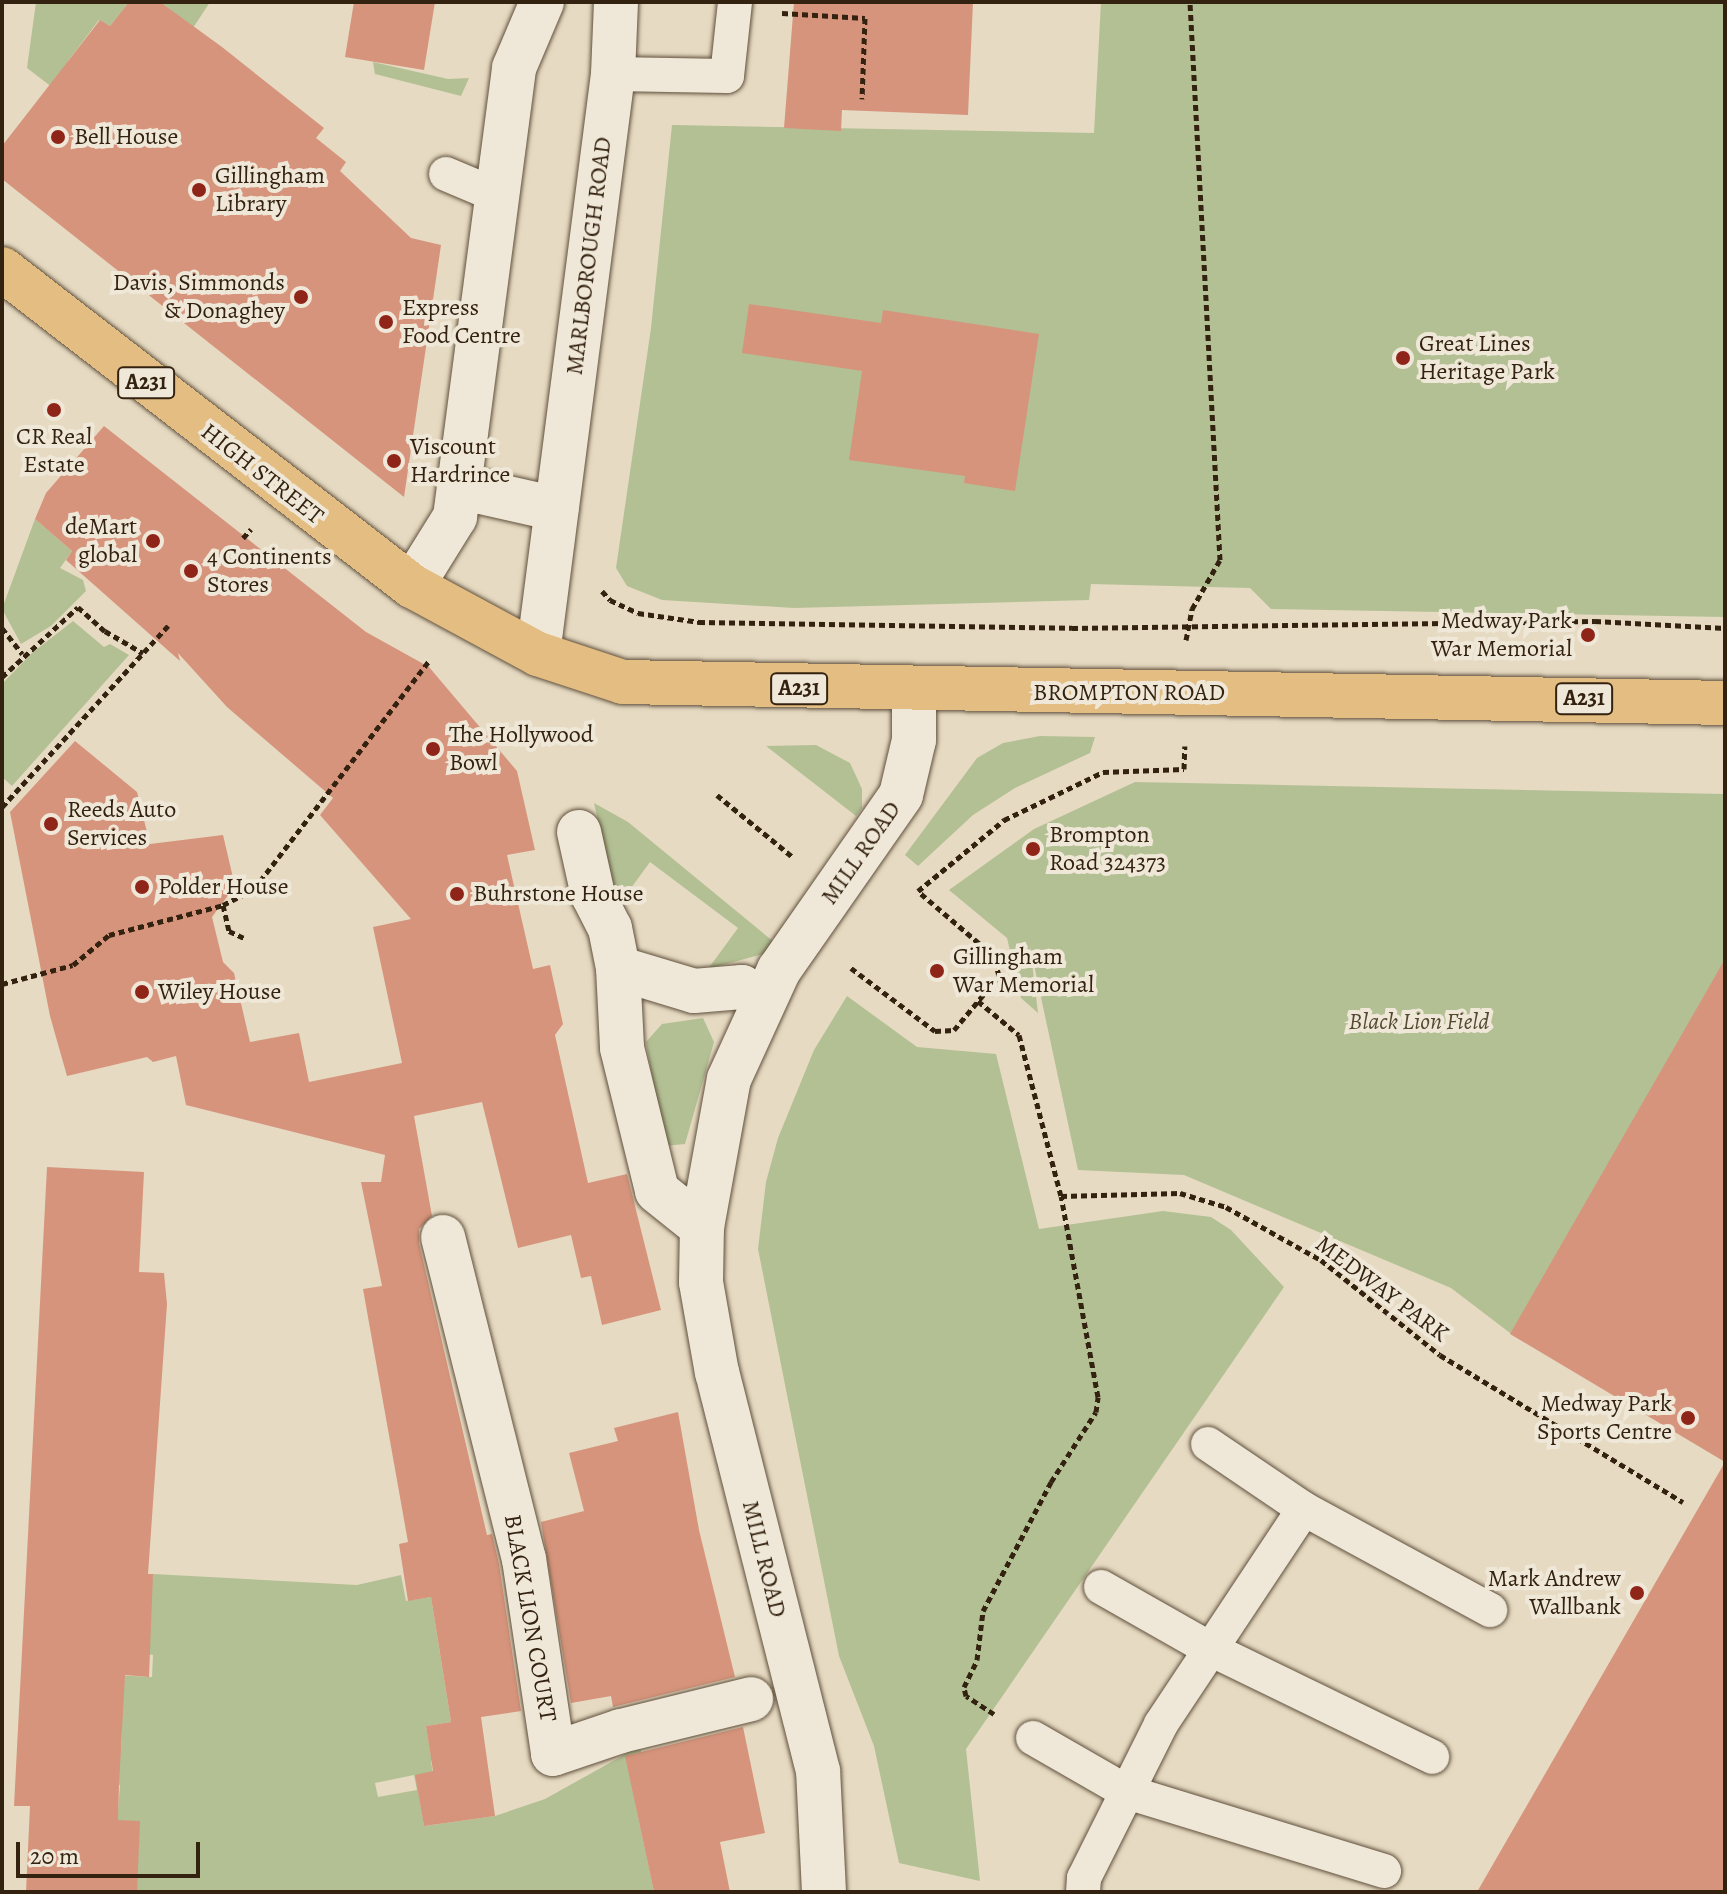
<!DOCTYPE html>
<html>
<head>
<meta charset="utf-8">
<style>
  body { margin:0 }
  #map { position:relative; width:1727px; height:1894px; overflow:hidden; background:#e6dac2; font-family:Alegreya,serif }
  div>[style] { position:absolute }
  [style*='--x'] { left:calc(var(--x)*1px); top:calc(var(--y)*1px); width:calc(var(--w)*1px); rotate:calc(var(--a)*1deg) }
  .green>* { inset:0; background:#b3c094 }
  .building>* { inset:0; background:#d6947c }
  .path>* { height:5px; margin-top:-2.5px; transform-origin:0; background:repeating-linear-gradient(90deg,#342210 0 6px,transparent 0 10px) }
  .roads { filter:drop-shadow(0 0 2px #60503c) drop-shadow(0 0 2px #60503c) }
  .lane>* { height:34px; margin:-17px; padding:0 17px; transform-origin:17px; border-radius:17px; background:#efe7d7 }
  .street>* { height:44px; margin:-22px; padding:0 22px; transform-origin:22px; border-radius:22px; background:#efe7d7 }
  .primary>* { height:44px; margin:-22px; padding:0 22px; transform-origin:22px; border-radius:22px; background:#e3bd81 }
  .dots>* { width:22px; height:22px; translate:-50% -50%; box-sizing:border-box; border:4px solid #efe7d7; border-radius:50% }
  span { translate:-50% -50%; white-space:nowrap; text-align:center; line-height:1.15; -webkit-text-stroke:8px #efe7d7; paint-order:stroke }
  .shield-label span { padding:2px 6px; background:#efe7d7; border:2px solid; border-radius:6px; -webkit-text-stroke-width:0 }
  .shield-label { font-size:22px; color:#342210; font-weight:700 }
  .poi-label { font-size:24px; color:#342210 }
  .left { translate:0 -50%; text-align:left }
  .right { translate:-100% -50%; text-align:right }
  .street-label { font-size:24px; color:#342210 }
  .park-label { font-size:24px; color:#544a31; font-style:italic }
  .frame { position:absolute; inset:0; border:4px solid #342210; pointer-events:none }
  .scale { position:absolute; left:16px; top:1842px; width:184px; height:36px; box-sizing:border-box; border:4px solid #342210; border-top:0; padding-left:10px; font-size:24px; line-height:28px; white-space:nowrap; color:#342210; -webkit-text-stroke:6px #efe7d7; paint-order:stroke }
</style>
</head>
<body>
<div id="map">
  <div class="green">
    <i style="clip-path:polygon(36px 2px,129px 2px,110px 26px,99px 20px,68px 61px,61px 94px,27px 68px)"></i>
    <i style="clip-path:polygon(160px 2px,210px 2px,193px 28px)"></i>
    <i style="clip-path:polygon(1101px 2px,1725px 2px,1725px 617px,1271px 609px,1250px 588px,1091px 584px,1089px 600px,794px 608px,662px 600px,627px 586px,616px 568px,651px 328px,672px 125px,1094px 133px)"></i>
    <i style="clip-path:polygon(373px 62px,448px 79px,469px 78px,461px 96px,375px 74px)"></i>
    <i style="clip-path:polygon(35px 519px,72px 551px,60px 568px,83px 580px,86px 591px,51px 626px,21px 644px,2px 609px)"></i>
    <i style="clip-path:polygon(73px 621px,104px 647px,110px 644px,129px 655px,12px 786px,2px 777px,2px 684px,32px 653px)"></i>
    <i style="clip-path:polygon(1040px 736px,1095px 737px,1090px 753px,1015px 788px,973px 815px,918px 866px,905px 855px,977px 758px,1003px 743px)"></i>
    <i style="clip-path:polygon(816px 745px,850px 763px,862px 789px,862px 808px,856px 816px,766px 746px)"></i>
    <i style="clip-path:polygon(1135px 782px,1725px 794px,1725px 1011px,1514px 1336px,1451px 1288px,1184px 1175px,1078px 1170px,1030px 946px,1038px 1013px,1021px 998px,1007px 938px,949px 890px,1034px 829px)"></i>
    <i style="clip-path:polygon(594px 803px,628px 822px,774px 942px,767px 953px,708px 969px,738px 928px,650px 862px,631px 888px,613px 890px)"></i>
    <i style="clip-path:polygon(847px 996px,917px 1047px,996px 1054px,1039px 1229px,1163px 1211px,1211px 1217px,1231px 1230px,1284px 1287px,966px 1749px,980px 1881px,899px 1863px,874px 1746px,839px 1656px,758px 1249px,766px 1182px,778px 1138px,814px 1050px)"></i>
    <i style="clip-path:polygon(703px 1018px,714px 1042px,685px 1144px,664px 1146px,646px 1042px,662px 1024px)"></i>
    <i style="clip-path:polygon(evenodd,153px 1574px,357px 1585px,401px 1575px,406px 1601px,431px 1597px,451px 1722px,426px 1726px,431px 1756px,452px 1753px,452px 1758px,431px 1761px,435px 1787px,418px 1790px,424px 1826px,495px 1816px,545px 1799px,640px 1746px,644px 1768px,635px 1802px,654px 1892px,137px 1892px,104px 1820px,118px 1811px,120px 1785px,89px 1783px,121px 1749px,122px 1730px,94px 1674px,152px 1677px,153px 1655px,139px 1653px,153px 1574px,414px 1775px,417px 1790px,378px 1797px,375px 1783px,414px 1775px)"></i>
  </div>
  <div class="building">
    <i style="clip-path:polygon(129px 2px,160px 2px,222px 47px,324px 128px,316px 138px,346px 162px,340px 171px,411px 238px,441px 245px,404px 497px,2px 179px,2px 146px,100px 20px,110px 26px)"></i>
    <i style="clip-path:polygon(354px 2px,435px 2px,424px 70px,345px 57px)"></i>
    <i style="clip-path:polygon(794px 2px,973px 2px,968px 115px,842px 110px,841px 131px,784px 128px)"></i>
    <i style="clip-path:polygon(749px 304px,881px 323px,883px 310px,1039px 334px,1015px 491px,964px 483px,965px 476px,849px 460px,862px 371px,742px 353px)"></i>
    <i style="clip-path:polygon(104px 426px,366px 632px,429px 667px,517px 771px,535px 850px,507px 855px,533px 969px,550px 965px,563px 1024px,555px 1035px,588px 1183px,627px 1174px,661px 1310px,602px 1325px,591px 1276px,581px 1278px,571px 1235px,518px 1248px,482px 1102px,414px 1116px,432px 1216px,419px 1229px,419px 1243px,487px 1535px,492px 1534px,499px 1564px,521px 1711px,481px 1717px,495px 1816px,424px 1826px,415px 1775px,433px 1771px,426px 1726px,451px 1722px,431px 1597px,408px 1601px,399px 1544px,408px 1542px,363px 1289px,382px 1286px,361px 1182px,381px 1182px,385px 1155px,186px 1105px,176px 1056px,153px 1062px,147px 1057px,67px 1076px,50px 1016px,10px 812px,75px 741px,137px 792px,150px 844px,223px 835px,235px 886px,212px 917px,223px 962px,234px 973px,250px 1042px,299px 1033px,309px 1082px,402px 1063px,373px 927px,411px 919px,320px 815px,333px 798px,227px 707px,178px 653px,180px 661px,66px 560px,72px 551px,35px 519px,46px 493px)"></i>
    <i style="clip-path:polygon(1725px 959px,1725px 1892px,1477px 1892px,1725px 1462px,1510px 1334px)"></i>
    <i style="clip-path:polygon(47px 1167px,144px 1172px,139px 1272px,164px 1273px,167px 1304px,148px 1574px,153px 1574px,149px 1677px,125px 1675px,119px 1785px,118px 1820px,140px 1821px,137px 1892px,26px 1892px,30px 1806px,14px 1806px)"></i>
    <i style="clip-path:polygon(678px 1412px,699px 1530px,735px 1677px,613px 1707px,611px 1696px,571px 1703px,541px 1522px,584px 1511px,569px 1453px,618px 1441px,614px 1428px)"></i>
    <i style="clip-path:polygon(743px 1727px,765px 1833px,720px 1842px,730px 1892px,654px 1892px,625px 1756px)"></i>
  </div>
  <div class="path">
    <i style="--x:782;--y:13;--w:83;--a:3.4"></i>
    <i style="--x:865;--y:18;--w:81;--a:92.1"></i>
    <i style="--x:243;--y:538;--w:12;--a:-48"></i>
    <i style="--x:602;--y:591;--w:12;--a:48"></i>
    <i style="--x:610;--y:600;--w:31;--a:25"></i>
    <i style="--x:638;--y:613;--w:62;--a:8.4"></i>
    <i style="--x:699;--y:622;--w:373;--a:0.9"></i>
    <i style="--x:1072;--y:628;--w:523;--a:-0.77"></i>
    <i style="--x:1595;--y:621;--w:130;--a:3.1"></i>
    <i style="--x:2;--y:628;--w:33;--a:52"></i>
    <i style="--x:1186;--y:640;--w:32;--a:-79"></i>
    <i style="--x:1192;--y:609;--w:56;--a:-60.3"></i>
    <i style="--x:1220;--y:560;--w:559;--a:-93.08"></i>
    <i style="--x:2;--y:677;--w:103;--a:-42.6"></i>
    <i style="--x:78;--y:607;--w:36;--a:42"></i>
    <i style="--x:105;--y:631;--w:44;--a:30.1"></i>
    <i style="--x:717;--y:795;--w:99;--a:39.3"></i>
    <i style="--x:2;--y:807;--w:246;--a:-47.5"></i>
    <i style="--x:223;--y:905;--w:27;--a:77"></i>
    <i style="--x:229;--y:931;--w:19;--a:25"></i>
    <i style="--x:851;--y:968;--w:105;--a:36.9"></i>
    <i style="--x:935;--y:1031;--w:19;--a:-3"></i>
    <i style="--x:954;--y:1030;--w:70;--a:-50.2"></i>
    <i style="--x:999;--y:976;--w:21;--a:-104"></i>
    <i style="--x:994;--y:956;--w:100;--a:-139.5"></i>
    <i style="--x:918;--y:891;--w:112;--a:-39.5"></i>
    <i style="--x:1004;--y:820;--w:110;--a:-25.9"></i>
    <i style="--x:1103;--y:772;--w:81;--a:-2.1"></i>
    <i style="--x:1184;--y:769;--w:23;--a:-88"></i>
    <i style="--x:2;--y:984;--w:73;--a:-15"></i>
    <i style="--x:73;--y:965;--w:47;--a:-39.8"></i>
    <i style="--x:109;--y:935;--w:118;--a:-14.7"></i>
    <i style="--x:223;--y:905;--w:35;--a:-27"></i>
    <i style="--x:254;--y:889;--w:287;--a:-52.5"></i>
    <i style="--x:978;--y:1001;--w:53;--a:39.7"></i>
    <i style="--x:1019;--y:1035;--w:166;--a:75.4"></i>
    <i style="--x:1061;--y:1196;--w:119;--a:-1.4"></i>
    <i style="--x:1180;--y:1193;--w:48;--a:16.9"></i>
    <i style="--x:1226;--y:1207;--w:109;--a:29.2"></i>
    <i style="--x:1321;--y:1260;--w:152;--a:38.6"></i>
    <i style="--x:1440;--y:1355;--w:284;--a:31.2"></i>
    <i style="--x:994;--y:1714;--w:33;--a:-147"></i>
    <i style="--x:966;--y:1696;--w:9;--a:-103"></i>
    <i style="--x:964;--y:1687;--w:30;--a:-64"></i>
    <i style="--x:977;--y:1660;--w:49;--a:-83"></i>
    <i style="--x:983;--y:1611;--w:146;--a:-62.2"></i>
    <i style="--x:1051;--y:1482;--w:83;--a:-57.3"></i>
    <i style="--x:1096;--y:1412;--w:15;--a:-82"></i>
    <i style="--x:1098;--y:1397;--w:204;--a:-100.4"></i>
  </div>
  <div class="roads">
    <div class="lane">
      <i style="--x:613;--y:74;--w:114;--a:1"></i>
      <i style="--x:727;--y:76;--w:74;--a:-83.8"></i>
      <i style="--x:446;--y:174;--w:56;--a:22.9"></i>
      <i style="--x:1208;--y:1444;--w:116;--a:34.1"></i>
      <i style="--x:1101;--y:1587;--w:125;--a:29.6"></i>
      <i style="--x:1210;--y:1649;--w:247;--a:25.9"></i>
      <i style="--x:1033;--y:1738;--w:108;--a:29.9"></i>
      <i style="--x:1127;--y:1792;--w:269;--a:17.1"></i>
      <i style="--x:1083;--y:1892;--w:14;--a:-86"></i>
      <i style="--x:1084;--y:1878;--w:172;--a:-63.4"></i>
      <i style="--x:1161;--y:1724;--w:258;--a:-56.4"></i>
      <i style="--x:1304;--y:1509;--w:212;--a:28.5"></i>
    </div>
    <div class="street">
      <i style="--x:459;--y:487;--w:100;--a:12.7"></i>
      <i style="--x:412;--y:586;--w:81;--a:-58.1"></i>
      <i style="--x:455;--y:517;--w:453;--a:-82.5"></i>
      <i style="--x:514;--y:68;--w:72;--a:-67"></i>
      <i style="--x:538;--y:654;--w:585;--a:-82.63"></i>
      <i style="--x:613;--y:74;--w:72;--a:-87.6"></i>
      <i style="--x:579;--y:832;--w:65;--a:77.5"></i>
      <i style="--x:593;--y:895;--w:37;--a:63"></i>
      <i style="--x:610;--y:928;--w:41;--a:78.7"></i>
      <i style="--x:618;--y:968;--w:80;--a:87.1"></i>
      <i style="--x:622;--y:1048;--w:147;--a:76.2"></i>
      <i style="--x:657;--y:1191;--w:58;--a:38.7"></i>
      <i style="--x:618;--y:968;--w:79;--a:16.8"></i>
      <i style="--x:694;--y:991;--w:48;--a:-4.8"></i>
      <i style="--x:742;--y:987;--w:26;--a:31"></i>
      <i style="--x:443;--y:1237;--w:332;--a:75.9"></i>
      <i style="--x:524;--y:1559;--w:197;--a:81.5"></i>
      <i style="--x:553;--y:1754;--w:72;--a:-18.7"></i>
      <i style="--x:621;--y:1731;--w:134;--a:-13.8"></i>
      <i style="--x:824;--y:1892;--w:121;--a:-92.8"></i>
      <i style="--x:818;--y:1771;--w:411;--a:-104.2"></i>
      <i style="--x:717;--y:1373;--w:92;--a:-100"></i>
      <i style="--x:701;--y:1282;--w:55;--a:-89"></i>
      <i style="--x:702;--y:1227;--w:150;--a:-79.7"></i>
      <i style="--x:729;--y:1079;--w:120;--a:-65.4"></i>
      <i style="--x:779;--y:970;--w:213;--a:-55.1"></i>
      <i style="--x:901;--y:795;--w:57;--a:-76.7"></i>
      <i style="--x:914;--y:740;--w:48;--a:-90"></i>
    </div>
    <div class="primary">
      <i style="--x:2;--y:269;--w:518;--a:37.71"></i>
      <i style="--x:412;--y:586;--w:143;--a:28.4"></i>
      <i style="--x:538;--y:654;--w:89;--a:18.2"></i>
      <i style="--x:623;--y:682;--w:1102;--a:1.09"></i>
    </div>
  </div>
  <div class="dots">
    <i style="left:58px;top:137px;background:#8f2418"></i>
    <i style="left:199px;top:190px;background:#8f2418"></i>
    <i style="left:301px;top:297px;background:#8f2418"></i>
    <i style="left:386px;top:322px;background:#8f2418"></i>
    <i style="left:1403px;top:358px;background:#8f2418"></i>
    <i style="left:54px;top:410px;background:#8f2418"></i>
    <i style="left:394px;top:461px;background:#8f2418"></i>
    <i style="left:153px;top:541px;background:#8f2418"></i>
    <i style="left:191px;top:571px;background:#8f2418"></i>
    <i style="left:1588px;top:635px;background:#8f2418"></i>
    <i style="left:433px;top:749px;background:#8f2418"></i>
    <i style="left:51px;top:824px;background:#8f2418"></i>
    <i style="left:1033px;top:849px;background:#8f2418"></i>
    <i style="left:142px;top:887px;background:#8f2418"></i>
    <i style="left:457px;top:894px;background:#8f2418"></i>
    <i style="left:937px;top:971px;background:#8f2418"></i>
    <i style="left:142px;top:992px;background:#8f2418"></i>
    <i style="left:1688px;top:1418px;background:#8f2418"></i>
    <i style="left:1637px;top:1593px;background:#8f2418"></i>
  </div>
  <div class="shield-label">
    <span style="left:146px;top:383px">A231</span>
    <span style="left:799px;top:689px">A231</span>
    <span style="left:1584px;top:699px">A231</span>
  </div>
  <div class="poi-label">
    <span class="left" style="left:74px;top:137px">Bell House</span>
    <span class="left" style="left:215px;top:190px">Gillingham<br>Library</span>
    <span class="right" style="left:285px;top:297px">Davis, Simmonds<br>&amp; Donaghey</span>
    <span class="left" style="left:402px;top:322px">Express<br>Food Centre</span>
    <span class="left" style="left:1419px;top:358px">Great Lines<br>Heritage Park</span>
    <span style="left:54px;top:451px">CR Real<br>Estate</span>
    <span class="left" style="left:410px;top:461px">Viscount<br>Hardrince</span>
    <span class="right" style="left:137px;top:541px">deMart<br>global</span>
    <span class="left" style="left:207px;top:571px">4 Continents<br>Stores</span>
    <span class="right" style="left:1572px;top:635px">Medway Park<br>War Memorial</span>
    <span class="left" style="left:449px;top:749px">The Hollywood<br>Bowl</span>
    <span class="left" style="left:67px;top:824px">Reeds Auto<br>Services</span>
    <span class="left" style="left:1049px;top:849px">Brompton<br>Road 324373</span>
    <span class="left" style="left:158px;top:887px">Polder House</span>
    <span class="left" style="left:473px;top:894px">Buhrstone House</span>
    <span class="left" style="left:953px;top:971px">Gillingham<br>War Memorial</span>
    <span class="left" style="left:158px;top:992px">Wiley House</span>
    <span class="right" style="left:1672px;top:1418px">Medway Park<br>Sports Centre</span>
    <span class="right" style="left:1621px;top:1593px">Mark Andrew<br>Wallbank</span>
  </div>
  <div class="street-label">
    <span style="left:589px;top:256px;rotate:-83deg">MARLBOROUGH ROAD</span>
    <span style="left:262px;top:474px;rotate:38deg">HIGH STREET</span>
    <span style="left:1129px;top:693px">BROMPTON ROAD</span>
    <span style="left:861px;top:853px;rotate:-55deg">MILL ROAD</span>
    <span style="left:1382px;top:1289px;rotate:37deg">MEDWAY PARK</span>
    <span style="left:764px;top:1559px;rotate:76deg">MILL ROAD</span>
    <span style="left:530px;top:1618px;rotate:80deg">BLACK LION COURT</span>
  </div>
  <div class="park-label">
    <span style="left:1419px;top:1022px">Black Lion Field</span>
  </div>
  <div class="frame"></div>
  <div class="scale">20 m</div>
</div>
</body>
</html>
